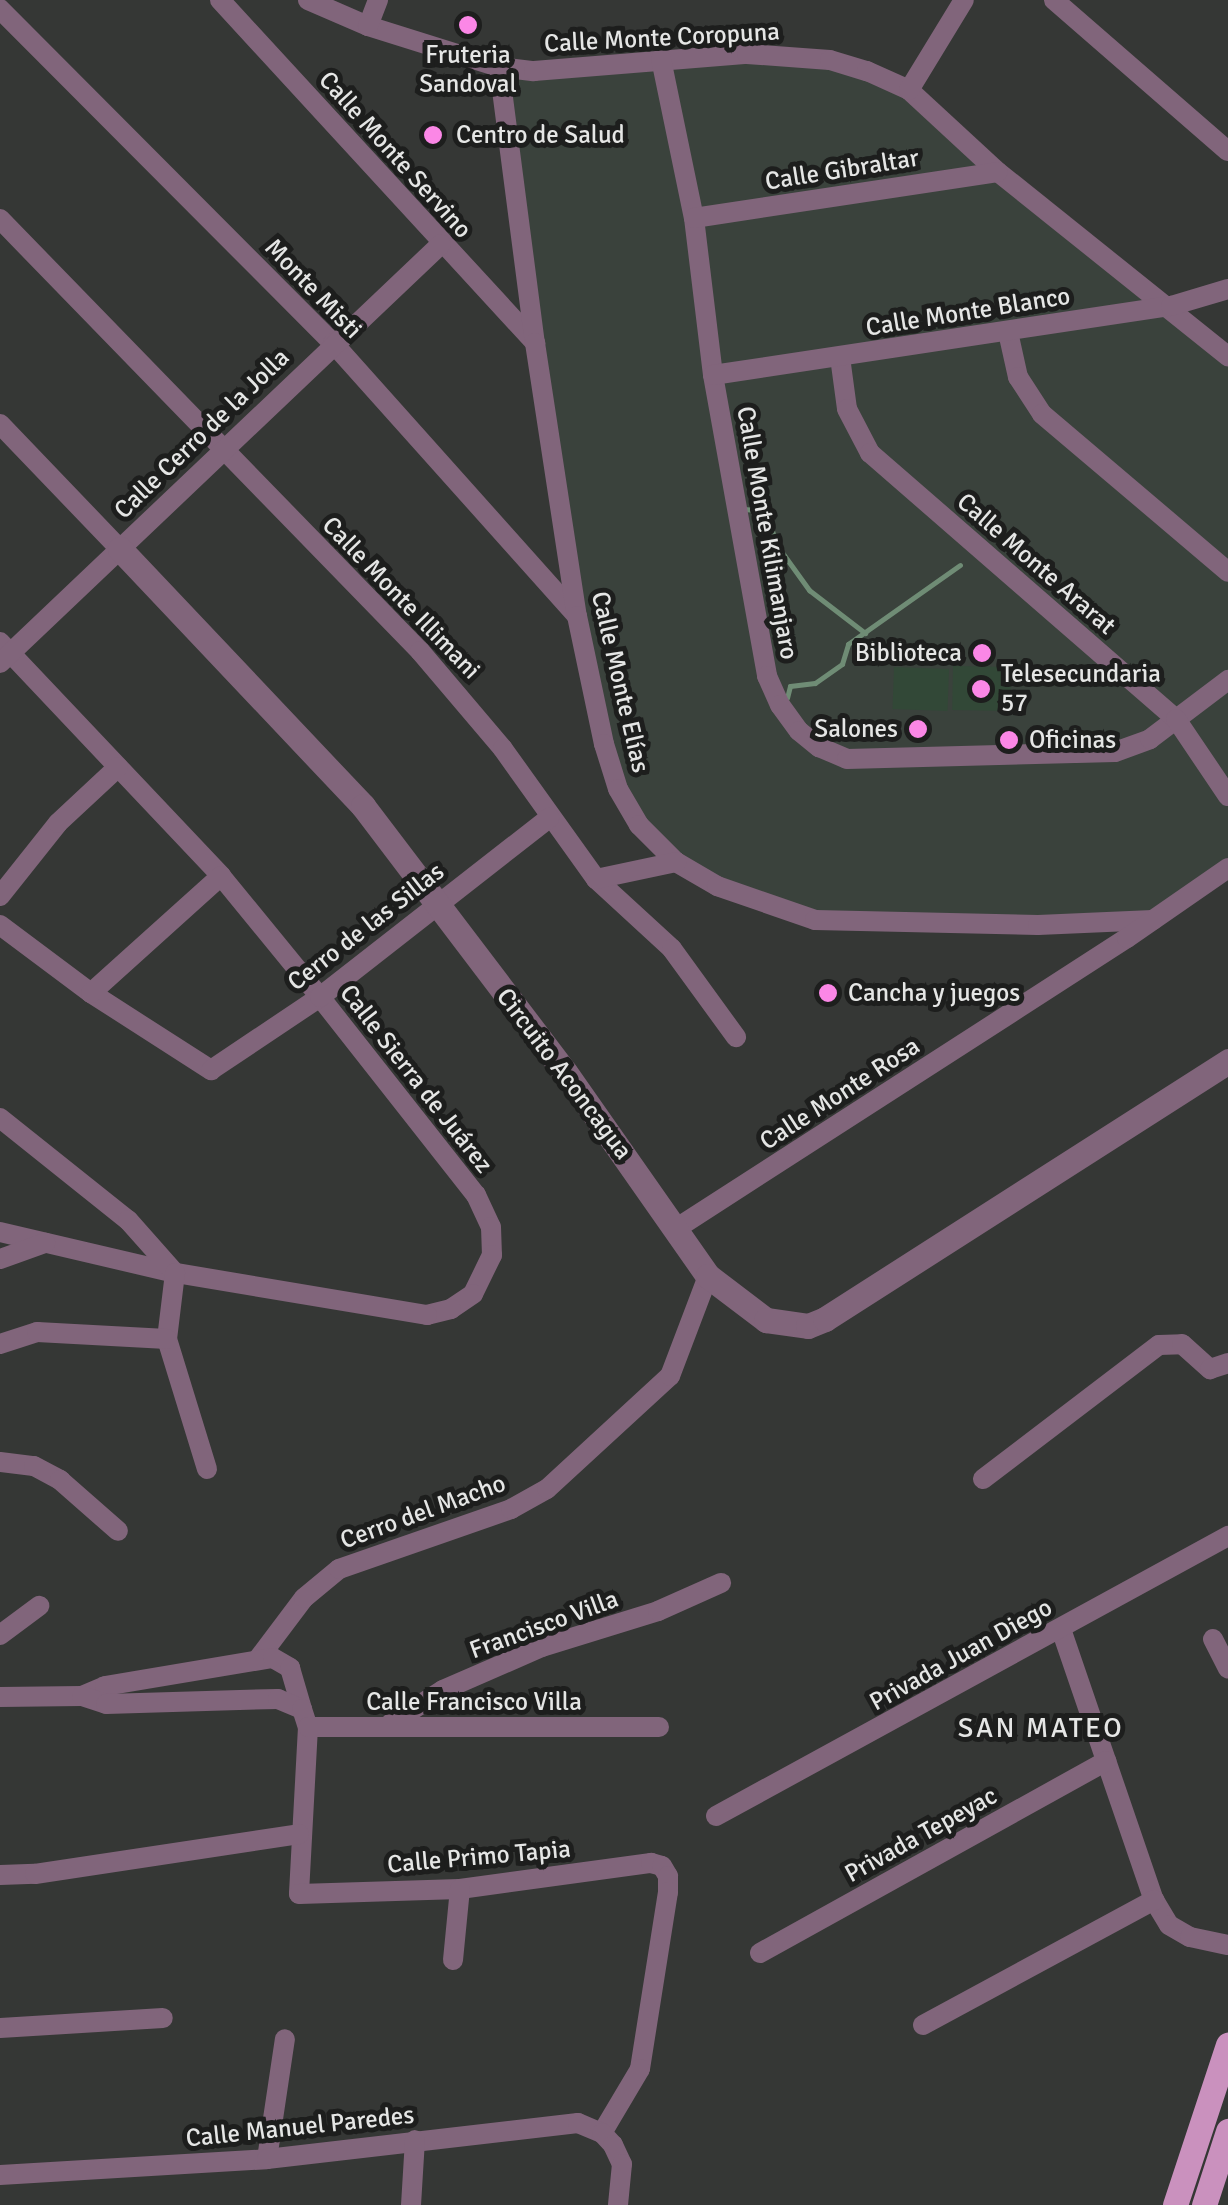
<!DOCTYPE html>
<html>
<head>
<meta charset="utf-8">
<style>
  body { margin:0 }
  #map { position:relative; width:1228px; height:2205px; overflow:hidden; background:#353735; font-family:Signika,sans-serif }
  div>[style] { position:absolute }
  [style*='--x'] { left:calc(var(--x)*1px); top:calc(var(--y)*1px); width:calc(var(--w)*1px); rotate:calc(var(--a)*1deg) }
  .built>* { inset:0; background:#3a423c }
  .green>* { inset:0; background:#324837; transform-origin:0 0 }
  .stream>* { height:5px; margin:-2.5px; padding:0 2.5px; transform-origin:2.5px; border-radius:2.5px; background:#6f8c75 }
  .minor>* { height:20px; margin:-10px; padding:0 10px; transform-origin:10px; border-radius:10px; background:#81657b }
  .tertiary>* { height:25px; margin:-12.5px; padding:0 12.5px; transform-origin:12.5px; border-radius:12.5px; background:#81657b }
  .primary>* { height:25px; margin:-12.5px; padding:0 12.5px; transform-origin:12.5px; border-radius:12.5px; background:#ca91be }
  .dots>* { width:28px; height:28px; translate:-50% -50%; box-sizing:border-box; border:5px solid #1d1e1d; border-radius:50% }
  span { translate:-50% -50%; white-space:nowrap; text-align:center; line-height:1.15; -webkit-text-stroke:10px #1d1e1d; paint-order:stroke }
  .street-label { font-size:25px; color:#e5e6e5 }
  .poi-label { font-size:25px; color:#e5e6e5 }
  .left { translate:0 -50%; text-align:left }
  .right { translate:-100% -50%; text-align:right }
  .neighbourhood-label { font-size:28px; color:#e5e6e5; letter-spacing:2.5px }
</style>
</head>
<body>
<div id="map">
  <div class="built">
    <i style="clip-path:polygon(747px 54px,888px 79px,1228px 356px,1228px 873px,1153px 920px,815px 920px,717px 886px,639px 825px,604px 744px,499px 67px)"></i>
  </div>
  <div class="green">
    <i style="left:894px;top:667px;width:55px;height:42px;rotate:2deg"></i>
    <i style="left:1011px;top:667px;width:44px;height:58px;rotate:91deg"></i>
  </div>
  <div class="stream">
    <i style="--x:744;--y:509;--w:22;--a:5"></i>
    <i style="--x:766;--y:511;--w:34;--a:73"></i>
    <i style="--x:776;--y:544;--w:57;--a:54.3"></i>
    <i style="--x:809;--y:590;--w:71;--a:37.5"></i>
    <i style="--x:787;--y:698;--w:12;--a:-76"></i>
    <i style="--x:790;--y:686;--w:25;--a:-7"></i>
    <i style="--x:815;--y:683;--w:33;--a:-35"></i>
    <i style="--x:842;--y:664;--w:21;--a:-73"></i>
    <i style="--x:848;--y:644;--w:137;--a:-35.2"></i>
  </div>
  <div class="minor">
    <i style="--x:220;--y:0;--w:466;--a:47.4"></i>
    <i style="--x:308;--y:0;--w:65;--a:23.4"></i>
    <i style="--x:368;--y:26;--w:137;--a:17.4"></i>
    <i style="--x:499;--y:67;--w:35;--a:7"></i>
    <i style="--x:534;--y:71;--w:214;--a:-4.6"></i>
    <i style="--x:747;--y:54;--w:83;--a:4.1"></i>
    <i style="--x:830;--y:60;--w:39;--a:17"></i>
    <i style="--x:867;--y:71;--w:46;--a:24.3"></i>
    <i style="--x:909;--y:90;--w:121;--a:42.7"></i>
    <i style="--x:998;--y:172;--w:295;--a:38.7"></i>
    <i style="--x:1054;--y:0;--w:230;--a:41"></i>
    <i style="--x:0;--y:9;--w:472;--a:45.1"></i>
    <i style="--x:333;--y:343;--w:366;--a:48.2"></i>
    <i style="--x:368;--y:26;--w:28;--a:-69"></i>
    <i style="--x:661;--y:59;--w:162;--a:78.3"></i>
    <i style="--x:694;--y:218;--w:158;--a:83.1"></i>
    <i style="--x:713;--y:375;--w:306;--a:79.8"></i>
    <i style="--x:767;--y:676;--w:32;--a:66"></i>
    <i style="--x:780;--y:705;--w:32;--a:54"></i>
    <i style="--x:799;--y:731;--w:26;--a:39"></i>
    <i style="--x:819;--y:747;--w:30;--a:23"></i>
    <i style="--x:847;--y:759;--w:268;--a:-1.5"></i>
    <i style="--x:1115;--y:752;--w:37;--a:-20"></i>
    <i style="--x:1150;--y:739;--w:98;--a:-37.1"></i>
    <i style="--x:499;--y:67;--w:278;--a:82.6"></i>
    <i style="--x:535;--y:343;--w:276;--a:81.3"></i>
    <i style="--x:577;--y:616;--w:131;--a:78.1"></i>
    <i style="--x:604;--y:744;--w:47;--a:72.7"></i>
    <i style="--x:618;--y:789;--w:42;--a:59.7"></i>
    <i style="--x:639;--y:825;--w:52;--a:45"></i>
    <i style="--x:676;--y:862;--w:48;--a:30.3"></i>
    <i style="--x:717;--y:886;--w:104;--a:19.1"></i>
    <i style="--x:815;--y:920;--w:223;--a:1.3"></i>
    <i style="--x:1038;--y:925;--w:115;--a:-2.5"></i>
    <i style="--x:909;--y:90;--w:105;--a:-58.6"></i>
    <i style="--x:694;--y:218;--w:307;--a:-8.6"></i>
    <i style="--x:0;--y:219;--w:603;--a:45.81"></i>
    <i style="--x:420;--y:651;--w:128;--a:49.7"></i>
    <i style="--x:503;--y:749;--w:160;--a:54.4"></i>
    <i style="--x:596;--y:879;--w:103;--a:42.6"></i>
    <i style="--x:672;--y:949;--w:109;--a:54"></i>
    <i style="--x:1008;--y:332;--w:46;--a:77.5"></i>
    <i style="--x:1018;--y:377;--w:44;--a:57"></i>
    <i style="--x:1042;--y:414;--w:244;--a:40.3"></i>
    <i style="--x:840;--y:357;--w:52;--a:82.3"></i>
    <i style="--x:847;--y:409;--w:50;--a:62.4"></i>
    <i style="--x:870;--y:453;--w:405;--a:41"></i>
    <i style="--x:1176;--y:719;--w:93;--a:56"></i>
    <i style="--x:713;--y:375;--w:463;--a:-8.6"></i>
    <i style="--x:1171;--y:306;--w:59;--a:-16.6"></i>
    <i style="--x:0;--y:424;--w:173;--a:46.2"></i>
    <i style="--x:0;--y:642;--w:322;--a:46.6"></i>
    <i style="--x:221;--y:876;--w:156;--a:50.7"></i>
    <i style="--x:320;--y:997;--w:252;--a:51.8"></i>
    <i style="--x:476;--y:1195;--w:35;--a:65"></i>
    <i style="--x:491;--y:1227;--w:28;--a:88"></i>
    <i style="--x:492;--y:1255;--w:43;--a:116"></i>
    <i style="--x:473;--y:1294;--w:27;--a:146"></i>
    <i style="--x:451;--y:1309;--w:25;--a:166"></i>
    <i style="--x:427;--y:1315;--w:255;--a:-170.5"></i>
    <i style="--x:175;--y:1273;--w:180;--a:-166.8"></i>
    <i style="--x:0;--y:663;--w:608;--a:-43.53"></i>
    <i style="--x:596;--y:879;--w:82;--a:-12"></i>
    <i style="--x:0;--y:896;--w:93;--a:-51.5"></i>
    <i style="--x:58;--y:823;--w:82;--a:-43"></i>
    <i style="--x:0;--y:925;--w:114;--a:36.8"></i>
    <i style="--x:91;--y:993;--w:143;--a:32.7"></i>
    <i style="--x:211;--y:1070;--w:131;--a:-33.8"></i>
    <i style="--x:320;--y:997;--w:291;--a:-38"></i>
    <i style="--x:91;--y:993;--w:175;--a:-42"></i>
    <i style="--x:0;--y:1118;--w:164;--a:38.6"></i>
    <i style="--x:128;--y:1220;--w:71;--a:48.4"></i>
    <i style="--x:175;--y:1273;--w:66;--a:96.9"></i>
    <i style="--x:167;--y:1339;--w:136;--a:72.9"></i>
    <i style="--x:677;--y:1228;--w:535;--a:-32.8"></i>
    <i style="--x:1127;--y:938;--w:123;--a:-34.7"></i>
    <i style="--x:0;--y:1259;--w:48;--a:-19.6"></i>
    <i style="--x:0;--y:1344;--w:39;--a:-18"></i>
    <i style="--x:37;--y:1332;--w:130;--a:3.1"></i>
    <i style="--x:0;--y:1462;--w:34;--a:7"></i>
    <i style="--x:34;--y:1466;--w:30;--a:28"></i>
    <i style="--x:60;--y:1480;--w:77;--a:41.3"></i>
    <i style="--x:983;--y:1479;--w:221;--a:-37.3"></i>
    <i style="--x:1159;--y:1345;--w:23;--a:-2"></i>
    <i style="--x:1182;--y:1344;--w:38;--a:42"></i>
    <i style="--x:1210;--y:1369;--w:19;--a:-18"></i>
    <i style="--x:1061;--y:1629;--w:287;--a:71.1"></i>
    <i style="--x:1154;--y:1900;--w:29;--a:59"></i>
    <i style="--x:1169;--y:1925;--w:24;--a:30"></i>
    <i style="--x:1190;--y:1937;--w:39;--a:12"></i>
    <i style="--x:0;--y:1635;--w:49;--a:-36.6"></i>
    <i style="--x:1213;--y:1639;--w:33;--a:63"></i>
    <i style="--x:258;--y:1659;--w:76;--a:-53"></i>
    <i style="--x:304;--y:1598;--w:45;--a:-39.6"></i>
    <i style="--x:339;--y:1569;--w:182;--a:-19.2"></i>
    <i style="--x:511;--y:1509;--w:41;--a:-29.1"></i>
    <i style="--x:547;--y:1489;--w:167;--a:-42.6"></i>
    <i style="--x:670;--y:1376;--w:107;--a:-69.2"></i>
    <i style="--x:82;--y:1696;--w:25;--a:-23"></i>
    <i style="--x:105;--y:1686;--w:170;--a:-9.5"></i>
    <i style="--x:273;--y:1658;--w:20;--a:30"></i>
    <i style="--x:290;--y:1668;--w:43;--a:73.7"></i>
    <i style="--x:0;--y:1697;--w:82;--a:-0.7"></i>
    <i style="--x:82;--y:1696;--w:25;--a:18"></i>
    <i style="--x:106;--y:1704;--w:172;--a:-1.7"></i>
    <i style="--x:278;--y:1699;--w:26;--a:23"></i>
    <i style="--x:302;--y:1709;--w:19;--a:72"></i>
    <i style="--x:308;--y:1727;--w:167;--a:93.1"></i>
    <i style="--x:299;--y:1894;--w:161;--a:-1.8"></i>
    <i style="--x:460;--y:1889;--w:193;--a:-7.8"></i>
    <i style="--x:651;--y:1863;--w:11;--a:15"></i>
    <i style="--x:662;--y:1866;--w:12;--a:59"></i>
    <i style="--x:668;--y:1876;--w:16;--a:90"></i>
    <i style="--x:668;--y:1892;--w:179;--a:99"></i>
    <i style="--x:640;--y:2069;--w:74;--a:120.7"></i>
    <i style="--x:390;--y:1724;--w:63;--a:-32.7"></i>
    <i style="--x:443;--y:1690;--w:108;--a:-23.5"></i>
    <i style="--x:542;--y:1647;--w:121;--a:-17.2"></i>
    <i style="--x:658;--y:1611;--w:69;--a:-24"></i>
    <i style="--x:308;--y:1727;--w:351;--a:0"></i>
    <i style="--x:716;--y:1816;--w:584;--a:-28.67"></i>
    <i style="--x:0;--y:1875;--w:35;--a:-2"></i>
    <i style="--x:35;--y:1874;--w:267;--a:-8.6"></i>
    <i style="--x:760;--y:1953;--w:396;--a:-29"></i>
    <i style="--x:453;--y:1960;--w:71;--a:-84.4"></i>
    <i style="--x:923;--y:2025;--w:263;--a:-28.4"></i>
    <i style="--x:0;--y:2028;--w:163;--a:-3.5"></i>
    <i style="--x:267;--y:2159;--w:121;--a:-81.5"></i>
    <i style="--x:0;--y:2175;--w:267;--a:-3.4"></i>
    <i style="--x:267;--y:2159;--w:313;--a:-6.6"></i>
    <i style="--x:578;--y:2123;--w:26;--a:23"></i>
    <i style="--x:602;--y:2133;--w:16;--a:47"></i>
    <i style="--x:613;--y:2145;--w:21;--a:65"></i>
    <i style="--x:622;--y:2164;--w:41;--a:95.6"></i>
    <i style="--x:411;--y:2205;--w:65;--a:-86.5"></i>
  </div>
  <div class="tertiary">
    <i style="--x:120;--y:549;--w:354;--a:46.6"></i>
    <i style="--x:363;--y:806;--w:334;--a:52.8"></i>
    <i style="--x:565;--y:1072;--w:249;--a:55"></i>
    <i style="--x:708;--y:1276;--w:73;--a:37.2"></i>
    <i style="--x:766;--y:1320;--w:42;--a:8.1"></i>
    <i style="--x:808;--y:1326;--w:18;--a:-22"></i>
    <i style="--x:825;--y:1319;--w:479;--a:-32.6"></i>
  </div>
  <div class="primary">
    <i style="--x:1175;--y:2205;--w:169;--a:-71.7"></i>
    <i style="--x:1204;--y:2205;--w:78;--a:-72"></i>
  </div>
  <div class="dots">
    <i style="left:468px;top:25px;background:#fb87e6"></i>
    <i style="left:433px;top:135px;background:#fb87e6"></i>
    <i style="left:982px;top:653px;background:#fb87e6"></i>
    <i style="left:981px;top:689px;background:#fb87e6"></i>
    <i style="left:918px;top:729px;background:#fb87e6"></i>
    <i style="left:1009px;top:740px;background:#fb87e6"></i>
    <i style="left:828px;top:993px;background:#fb87e6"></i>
  </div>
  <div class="street-label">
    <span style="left:662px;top:38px;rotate:-3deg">Calle Monte Coropuna</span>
    <span style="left:395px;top:155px;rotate:48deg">Calle Monte Servino</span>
    <span style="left:842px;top:170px;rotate:-9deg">Calle Gibraltar</span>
    <span style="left:313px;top:289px;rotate:46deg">Monte Misti</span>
    <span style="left:968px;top:312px;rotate:-9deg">Calle Monte Blanco</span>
    <span style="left:202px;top:434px;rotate:-44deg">Calle Cerro de la Jolla</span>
    <span style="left:767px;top:533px;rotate:80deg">Calle Monte Kilimanjaro</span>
    <span style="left:1036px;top:564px;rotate:41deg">Calle Monte Ararat</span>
    <span style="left:401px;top:598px;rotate:46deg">Calle Monte Illimani</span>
    <span style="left:620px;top:682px;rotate:77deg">Calle Monte Elías</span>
    <span style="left:366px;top:927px;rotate:-38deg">Cerro de las Sillas</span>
    <span style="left:564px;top:1074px;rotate:53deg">Circuito Aconcagua</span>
    <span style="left:416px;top:1079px;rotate:52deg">Calle Sierra de Juárez</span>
    <span style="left:840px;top:1094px;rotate:-33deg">Calle Monte Rosa</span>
    <span style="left:423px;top:1512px;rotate:-20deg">Cerro del Macho</span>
    <span style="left:544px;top:1625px;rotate:-20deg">Francisco Villa</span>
    <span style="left:961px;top:1655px;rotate:-29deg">Privada Juan Diego</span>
    <span style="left:474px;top:1702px">Calle Francisco Villa</span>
    <span style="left:921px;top:1835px;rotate:-29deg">Privada Tepeyac</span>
    <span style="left:479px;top:1857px;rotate:-5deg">Calle Primo Tapia</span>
    <span style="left:300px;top:2127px;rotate:-6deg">Calle Manuel Paredes</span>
  </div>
  <div class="poi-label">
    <span style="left:468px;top:70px">Fruteria<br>Sandoval</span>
    <span class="left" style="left:456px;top:135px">Centro de Salud</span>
    <span class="right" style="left:962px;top:653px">Biblioteca</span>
    <span class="left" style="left:1001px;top:689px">Telesecundaria<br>57</span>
    <span class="right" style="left:898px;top:729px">Salones</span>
    <span class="left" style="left:1029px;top:740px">Oficinas</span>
    <span class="left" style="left:848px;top:993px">Cancha y juegos</span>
  </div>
  <div class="neighbourhood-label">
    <span style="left:1041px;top:1728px">SAN MATEO</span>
  </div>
</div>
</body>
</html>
